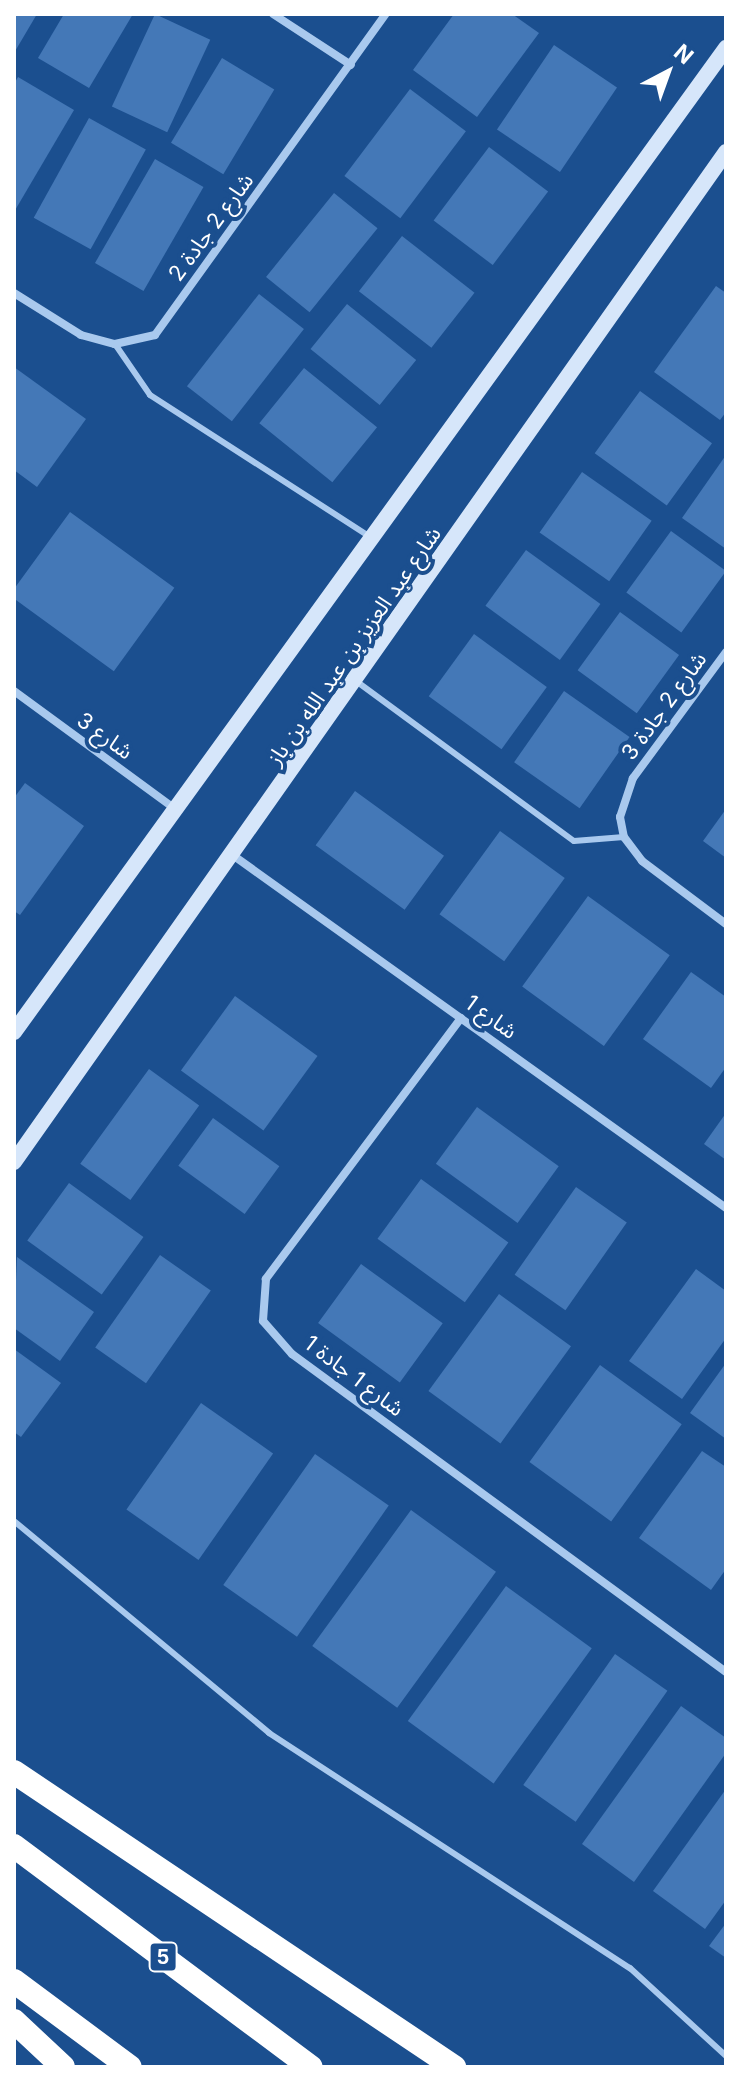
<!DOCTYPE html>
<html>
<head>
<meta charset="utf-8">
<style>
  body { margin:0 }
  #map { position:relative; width:740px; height:2081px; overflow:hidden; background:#1b4f8f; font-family:Inter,"Noto Sans Arabic",sans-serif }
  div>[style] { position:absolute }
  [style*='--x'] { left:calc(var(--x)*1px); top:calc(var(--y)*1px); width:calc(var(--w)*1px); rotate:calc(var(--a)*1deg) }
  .building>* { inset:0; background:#4478b7; transform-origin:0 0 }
  .lane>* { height:6px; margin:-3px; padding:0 3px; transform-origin:3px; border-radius:3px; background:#a9c9ee }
  .street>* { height:8px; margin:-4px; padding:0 4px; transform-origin:4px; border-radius:4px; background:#a9c9ee }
  .secondary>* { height:16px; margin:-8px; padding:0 8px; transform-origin:8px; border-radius:8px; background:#d6e6fa }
  .highway>* { height:24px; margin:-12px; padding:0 12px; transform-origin:12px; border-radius:12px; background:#fff }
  span { translate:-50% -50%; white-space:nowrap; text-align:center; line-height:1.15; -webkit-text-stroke:8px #1b4f8f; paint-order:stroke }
  .shield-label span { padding:2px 6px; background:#1b4f8f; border:2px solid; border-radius:6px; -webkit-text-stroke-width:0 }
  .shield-label { font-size:20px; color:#fff; font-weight:700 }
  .street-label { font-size:22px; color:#fff }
  .frame { position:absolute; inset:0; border:16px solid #fff; pointer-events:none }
  .north { position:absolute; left:628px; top:32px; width:80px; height:80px; -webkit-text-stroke:6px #1b4f8f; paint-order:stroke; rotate:41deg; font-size:22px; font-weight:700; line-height:32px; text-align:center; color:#fff }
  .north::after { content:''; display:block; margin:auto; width:28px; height:36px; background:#fff; clip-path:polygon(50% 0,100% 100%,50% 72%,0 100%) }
</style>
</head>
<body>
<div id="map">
  <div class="building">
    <i style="clip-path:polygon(14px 14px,37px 14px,14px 53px)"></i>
    <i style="clip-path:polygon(64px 14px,133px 14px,89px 88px,38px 58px)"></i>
    <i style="left:155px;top:14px;width:61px;height:102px;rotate:25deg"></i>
    <i style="clip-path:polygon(454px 14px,512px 14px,539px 33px,477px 117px,413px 70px)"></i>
    <i style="left:554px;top:45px;width:76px;height:102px;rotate:34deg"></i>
    <i style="left:222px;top:58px;width:61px;height:99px;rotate:31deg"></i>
    <i style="clip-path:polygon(18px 77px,74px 110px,14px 212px,14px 84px)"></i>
    <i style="left:410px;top:89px;width:70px;height:109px;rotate:37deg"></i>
    <i style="left:89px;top:118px;width:65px;height:114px;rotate:29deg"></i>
    <i style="left:489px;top:147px;width:74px;height:92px;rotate:37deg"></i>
    <i style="left:155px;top:159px;width:56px;height:120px;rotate:30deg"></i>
    <i style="left:334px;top:193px;width:56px;height:108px;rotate:39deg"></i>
    <i style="left:402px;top:236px;width:92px;height:70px;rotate:38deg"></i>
    <i style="clip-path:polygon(716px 286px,726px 293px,726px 412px,720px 420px,654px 372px)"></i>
    <i style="left:259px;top:294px;width:57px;height:117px;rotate:38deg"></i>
    <i style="left:347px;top:304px;width:89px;height:58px;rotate:39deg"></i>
    <i style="clip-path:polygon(14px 367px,86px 419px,37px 487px,14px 470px)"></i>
    <i style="left:304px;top:368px;width:94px;height:71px;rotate:39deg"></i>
    <i style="left:640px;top:391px;width:89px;height:77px;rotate:36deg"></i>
    <i style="clip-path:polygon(726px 455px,726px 549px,682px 518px)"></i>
    <i style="left:582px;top:472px;width:85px;height:74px;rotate:35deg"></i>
    <i style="left:70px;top:512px;width:129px;height:103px;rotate:36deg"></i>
    <i style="left:671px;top:531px;width:68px;height:76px;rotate:36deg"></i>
    <i style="left:526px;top:550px;width:92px;height:69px;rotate:36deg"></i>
    <i style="left:620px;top:612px;width:73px;height:72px;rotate:36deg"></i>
    <i style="left:474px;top:634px;width:90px;height:77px;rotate:36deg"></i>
    <i style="left:564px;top:691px;width:80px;height:87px;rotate:35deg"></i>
    <i style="clip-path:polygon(25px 783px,84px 826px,20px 915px,14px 911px,14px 798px)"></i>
    <i style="left:355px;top:791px;width:110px;height:67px;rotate:36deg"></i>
    <i style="clip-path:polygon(726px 809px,726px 858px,703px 841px)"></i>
    <i style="left:500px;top:831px;width:80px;height:103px;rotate:36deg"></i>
    <i style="left:588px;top:896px;width:101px;height:112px;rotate:36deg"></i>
    <i style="clip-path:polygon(691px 972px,726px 997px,726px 1067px,711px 1088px,643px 1039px)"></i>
    <i style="left:235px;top:996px;width:102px;height:92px;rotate:36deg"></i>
    <i style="left:149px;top:1069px;width:62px;height:117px;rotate:36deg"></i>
    <i style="left:477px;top:1107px;width:101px;height:70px;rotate:36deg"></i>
    <i style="clip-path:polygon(726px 1113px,726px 1160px,704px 1144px)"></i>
    <i style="left:213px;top:1118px;width:82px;height:59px;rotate:36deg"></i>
    <i style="left:421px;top:1179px;width:108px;height:74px;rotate:36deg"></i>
    <i style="left:69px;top:1183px;width:92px;height:71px;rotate:36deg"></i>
    <i style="left:576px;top:1187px;width:62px;height:107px;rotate:35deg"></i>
    <i style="left:160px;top:1255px;width:62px;height:113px;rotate:35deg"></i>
    <i style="clip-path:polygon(17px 1257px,94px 1312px,60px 1361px,14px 1328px)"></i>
    <i style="left:361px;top:1264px;width:101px;height:73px;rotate:36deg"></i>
    <i style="clip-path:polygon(696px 1269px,726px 1291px,726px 1338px,682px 1399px,629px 1361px)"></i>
    <i style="left:499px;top:1294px;width:89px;height:120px;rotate:36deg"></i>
    <i style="clip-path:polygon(14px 1349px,61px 1383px,21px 1437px,14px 1432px)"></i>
    <i style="clip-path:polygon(726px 1363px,726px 1439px,690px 1413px)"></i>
    <i style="left:600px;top:1365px;width:101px;height:120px;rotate:36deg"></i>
    <i style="left:201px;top:1403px;width:88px;height:130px;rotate:35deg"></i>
    <i style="clip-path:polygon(702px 1451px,726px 1467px,726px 1569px,711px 1590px,639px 1538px)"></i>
    <i style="left:315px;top:1454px;width:90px;height:160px;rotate:35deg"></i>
    <i style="left:411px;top:1510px;width:105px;height:168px;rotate:36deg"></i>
    <i style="left:506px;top:1586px;width:106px;height:167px;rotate:36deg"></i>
    <i style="left:615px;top:1654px;width:64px;height:160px;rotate:35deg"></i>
    <i style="clip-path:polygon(681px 1706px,726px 1738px,726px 1753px,634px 1882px,582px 1844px)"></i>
    <i style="clip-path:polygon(726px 1789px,726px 1900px,705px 1929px,653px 1891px)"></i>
    <i style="clip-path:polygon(726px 1923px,726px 1958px,709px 1946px)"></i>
  </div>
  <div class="lane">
    <i style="--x:115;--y:344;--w:62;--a:55.5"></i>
    <i style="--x:150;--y:395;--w:262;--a:32.8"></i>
    <i style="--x:356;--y:681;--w:270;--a:36.3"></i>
    <i style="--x:574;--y:841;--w:50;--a:-4.6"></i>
    <i style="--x:14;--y:1521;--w:332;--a:39.7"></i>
    <i style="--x:269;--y:1733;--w:431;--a:33.1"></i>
    <i style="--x:630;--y:1968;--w:130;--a:42.5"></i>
  </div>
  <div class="street">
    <i style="--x:273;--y:14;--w:93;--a:33.2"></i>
    <i style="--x:14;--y:293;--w:79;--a:32.1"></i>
    <i style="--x:81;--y:335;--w:35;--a:15"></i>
    <i style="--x:115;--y:344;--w:41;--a:-12.7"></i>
    <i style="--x:155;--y:335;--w:395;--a:-54.3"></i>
    <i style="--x:726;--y:652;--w:157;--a:126.4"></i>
    <i style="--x:633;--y:778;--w:41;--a:108.4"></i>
    <i style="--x:620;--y:817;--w:20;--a:79"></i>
    <i style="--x:624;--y:837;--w:30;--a:53"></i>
    <i style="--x:642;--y:861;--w:105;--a:36.9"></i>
    <i style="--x:14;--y:691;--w:200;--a:36.2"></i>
    <i style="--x:234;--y:856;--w:605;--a:35.58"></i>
    <i style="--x:461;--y:1018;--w:326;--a:126.8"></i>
    <i style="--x:266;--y:1279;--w:42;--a:94.1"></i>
    <i style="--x:263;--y:1321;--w:44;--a:48.7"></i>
    <i style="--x:292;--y:1354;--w:538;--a:36.23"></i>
  </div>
  <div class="secondary">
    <i style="--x:14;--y:1032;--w:1215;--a:-54.11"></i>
    <i style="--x:14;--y:1162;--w:1236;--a:-54.82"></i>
  </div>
  <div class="highway">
    <i style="--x:14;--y:1772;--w:530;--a:33.84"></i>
    <i style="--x:14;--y:1846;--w:370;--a:36.7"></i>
    <i style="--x:14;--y:1981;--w:144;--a:36.6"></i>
    <i style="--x:14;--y:2021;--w:67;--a:43.2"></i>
  </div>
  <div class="shield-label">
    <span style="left:163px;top:1957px">5</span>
  </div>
  <div class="street-label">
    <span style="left:211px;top:227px;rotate:-54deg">شارع 2 جادة 2</span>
    <span style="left:354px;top:646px;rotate:-55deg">شارع عبد العزيز بن عبد الله بن باز</span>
    <span style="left:664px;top:706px;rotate:-54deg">شارع 2 جادة 3</span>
    <span style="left:105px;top:736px;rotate:36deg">شارع 3</span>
    <span style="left:491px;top:1017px;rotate:36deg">شارع 1</span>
    <span style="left:354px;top:1376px;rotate:37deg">شارع 1 جادة 1</span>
  </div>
  <div class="frame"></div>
  <div class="north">N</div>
</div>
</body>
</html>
